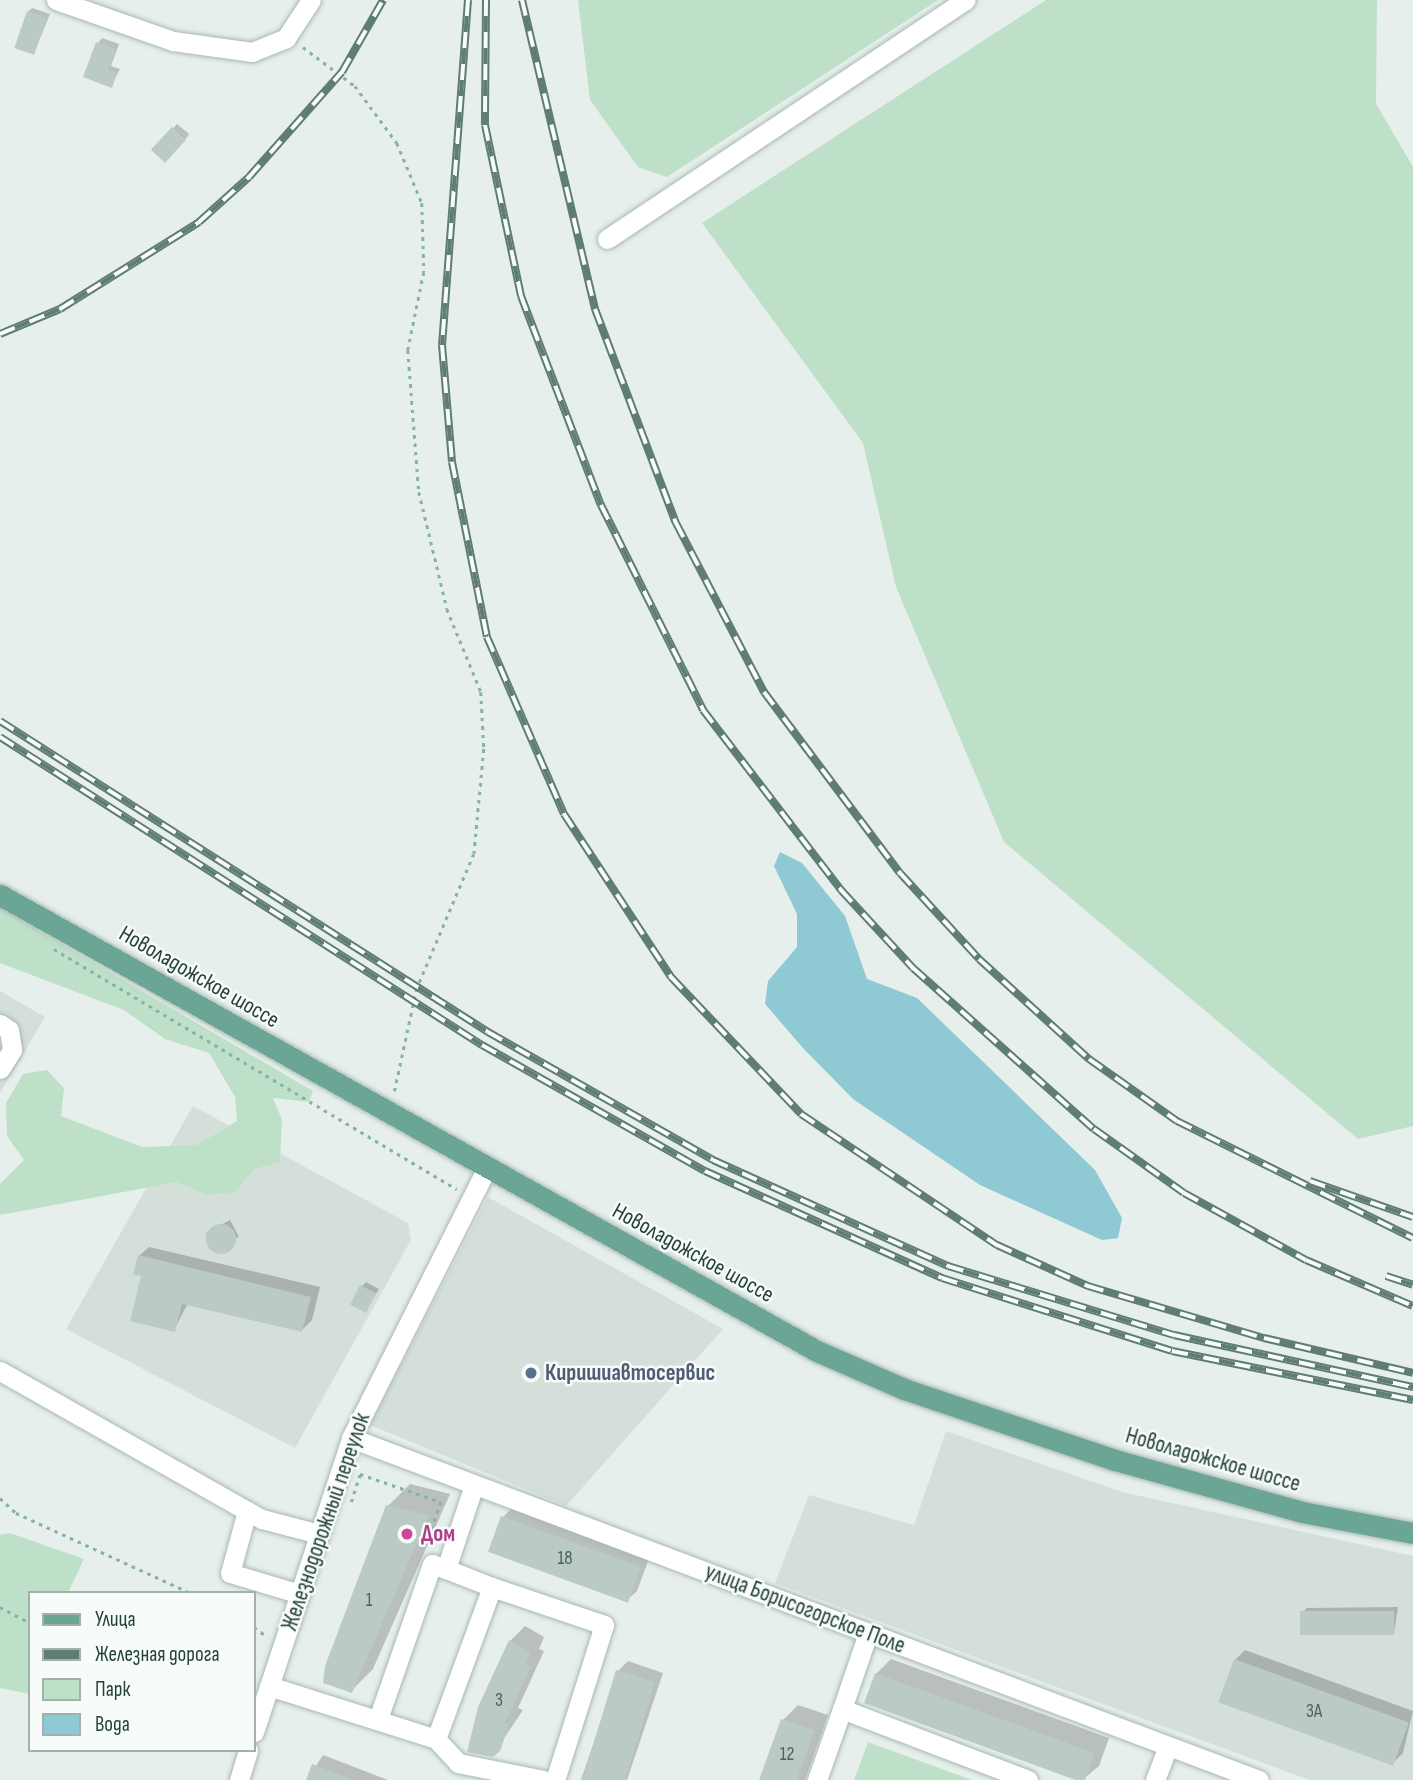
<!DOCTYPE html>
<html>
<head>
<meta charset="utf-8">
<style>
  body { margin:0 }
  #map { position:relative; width:1413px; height:1780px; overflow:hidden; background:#e6efeb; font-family:"Sofia Sans Condensed",sans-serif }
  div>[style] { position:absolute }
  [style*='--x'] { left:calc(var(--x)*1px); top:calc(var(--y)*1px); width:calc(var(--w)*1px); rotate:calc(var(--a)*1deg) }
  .built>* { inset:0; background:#d4dfda }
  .green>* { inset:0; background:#bfe0c8 }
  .water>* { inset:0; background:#8ec9d4 }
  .shadow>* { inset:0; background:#0003; transform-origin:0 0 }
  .building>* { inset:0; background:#bbcac4; transform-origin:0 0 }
  .round { border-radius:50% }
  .path>* { height:2.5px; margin-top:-1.25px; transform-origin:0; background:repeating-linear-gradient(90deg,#86b3a5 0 3.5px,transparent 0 8.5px) }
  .roads { filter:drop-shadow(0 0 2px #a8b8b2) drop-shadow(0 0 2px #a8b8b2) }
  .minor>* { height:19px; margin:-9.5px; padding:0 9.5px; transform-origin:9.5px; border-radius:9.5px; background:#fff }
  .major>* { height:21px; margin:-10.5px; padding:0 10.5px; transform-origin:10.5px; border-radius:10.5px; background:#6aa596 }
  .rail>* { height:8px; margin-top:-4px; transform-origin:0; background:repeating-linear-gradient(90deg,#f7fbf9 0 16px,#5f7d75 0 32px); box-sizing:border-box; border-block:2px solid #5f7d75 }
  .dots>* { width:19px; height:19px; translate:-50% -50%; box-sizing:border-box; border:4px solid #f7fbf9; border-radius:50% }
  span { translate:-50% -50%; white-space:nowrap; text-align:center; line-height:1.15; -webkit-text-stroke:5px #f7fbf9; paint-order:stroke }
  .number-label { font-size:19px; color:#4a645c }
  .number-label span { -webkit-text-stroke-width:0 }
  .street-label { font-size:23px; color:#24423a }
  .service-label { font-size:23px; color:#4e5e75; font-weight:700 }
  .left { translate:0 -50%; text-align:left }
  .hotel-label { font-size:23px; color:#b23c85; font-weight:700 }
  .legend { position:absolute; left:28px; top:1591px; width:228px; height:161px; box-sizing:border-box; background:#f7fbf9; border:2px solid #a3b1ad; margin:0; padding:9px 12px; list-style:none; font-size:21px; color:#24423a }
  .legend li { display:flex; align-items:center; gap:14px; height:35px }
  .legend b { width:35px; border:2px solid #a3b1ad }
</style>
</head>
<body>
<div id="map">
  <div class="built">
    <i style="clip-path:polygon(0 991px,45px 1017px,0 1093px)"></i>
    <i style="clip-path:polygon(193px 1106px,408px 1223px,411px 1240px,295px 1448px,66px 1329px)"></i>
    <i style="clip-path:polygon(488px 1197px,723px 1329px,566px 1506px,370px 1425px)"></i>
    <i style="clip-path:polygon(946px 1431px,1122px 1492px,1413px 1556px,1413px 1780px,1309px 1780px,775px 1583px,809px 1495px,914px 1525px)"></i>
  </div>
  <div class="green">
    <i style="clip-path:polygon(578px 0,938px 0,667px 177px,638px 167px,590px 100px)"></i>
    <i style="clip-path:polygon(1046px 0,1377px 0,1376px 104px,1413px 167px,1413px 1126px,1358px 1139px,1004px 842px,896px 587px,863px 443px,702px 223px)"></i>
    <i style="clip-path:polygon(0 908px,313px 1091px,309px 1102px,273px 1098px,282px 1120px,280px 1162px,254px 1169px,235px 1192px,207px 1195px,177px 1182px,0 1215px,0 1184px,24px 1160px,7px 1136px,6px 1103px,23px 1074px,47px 1070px,64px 1088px,61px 1116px,142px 1147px,197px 1145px,237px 1121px,235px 1097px,209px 1053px,165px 1039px,124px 1010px,0 963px)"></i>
    <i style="clip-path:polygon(10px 1533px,84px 1559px,68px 1593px,30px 1593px,30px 1694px,0 1688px,0 1535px)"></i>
    <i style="clip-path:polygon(868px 1742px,972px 1780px,854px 1780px)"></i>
  </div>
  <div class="water">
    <i style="clip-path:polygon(780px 852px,802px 863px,845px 916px,867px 979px,917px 998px,1095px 1170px,1122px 1218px,1118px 1238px,1102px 1240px,980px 1185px,853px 1099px,803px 1048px,765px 1004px,768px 981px,797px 947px,797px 914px,774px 866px)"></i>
  </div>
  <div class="shadow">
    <i style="clip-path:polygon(32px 8px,50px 14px,34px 53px,28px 12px)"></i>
    <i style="clip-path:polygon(102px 38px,119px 44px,111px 66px,120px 69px,111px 86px,98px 43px)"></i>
    <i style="left:177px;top:124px;width:16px;height:35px;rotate:40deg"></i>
    <i style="left:230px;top:1220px;width:19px;height:27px;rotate:62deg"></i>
    <i style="clip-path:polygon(149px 1247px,320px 1287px,312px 1320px,302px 1330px,188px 1303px,174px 1330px,143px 1275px,139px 1256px)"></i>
    <i style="clip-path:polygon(366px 1282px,379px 1289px,365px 1312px,362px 1286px)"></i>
    <i style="clip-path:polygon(410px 1484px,450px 1494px,373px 1669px,351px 1691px,388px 1506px)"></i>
    <i style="clip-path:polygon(513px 1507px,650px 1556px,637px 1591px,627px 1600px,503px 1517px)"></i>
    <i style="clip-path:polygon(1398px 1607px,1394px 1633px,1302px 1613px,1307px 1608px)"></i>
    <i style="clip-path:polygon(525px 1626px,544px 1637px,539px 1649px,544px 1651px,518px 1708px,523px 1710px,492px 1756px,468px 1751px,510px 1641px)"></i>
    <i style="clip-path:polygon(1245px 1650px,1413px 1711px,1403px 1753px,1393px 1763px,1235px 1660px)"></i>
    <i style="clip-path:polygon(891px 1659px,1109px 1738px,1099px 1766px,1082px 1780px,866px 1702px,876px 1674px)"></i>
    <i style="clip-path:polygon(628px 1661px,663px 1673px,627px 1780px,581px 1780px,618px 1671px)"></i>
    <i style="clip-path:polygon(798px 1705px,828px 1715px,805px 1780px,761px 1780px,783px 1720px)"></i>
    <i style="clip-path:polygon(323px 1755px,388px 1780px,307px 1780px)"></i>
  </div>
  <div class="building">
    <i style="left:27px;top:11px;width:21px;height:39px;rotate:19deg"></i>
    <i style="clip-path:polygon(96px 42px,116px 49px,108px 70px,117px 73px,112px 88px,83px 77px)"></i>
    <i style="left:172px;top:127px;width:19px;height:31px;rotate:43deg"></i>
    <i class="round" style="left:206px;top:1224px;width:30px;height:30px"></i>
    <i style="clip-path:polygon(138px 1255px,311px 1297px,302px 1332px,182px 1304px,175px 1332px,130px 1321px,141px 1276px,133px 1275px)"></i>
    <i style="left:360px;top:1285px;width:18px;height:22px;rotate:27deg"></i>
    <i style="clip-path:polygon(386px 1505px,429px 1515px,352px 1693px,323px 1683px,325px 1666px)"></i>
    <i style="left:501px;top:1516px;width:149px;height:38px;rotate:20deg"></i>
    <i style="left:1394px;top:1611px;width:24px;height:94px;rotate:90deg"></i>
    <i style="clip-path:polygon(509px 1640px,530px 1653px,526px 1664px,531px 1666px,505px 1723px,509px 1725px,500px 1751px,493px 1757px,467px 1752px,478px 1707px)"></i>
    <i style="left:1234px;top:1659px;width:186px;height:46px;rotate:20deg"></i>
    <i style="left:616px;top:1670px;width:41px;height:116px;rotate:17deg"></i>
    <i style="left:875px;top:1673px;width:234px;height:32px;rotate:20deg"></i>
    <i style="clip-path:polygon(781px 1719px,814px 1730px,797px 1780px,759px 1780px)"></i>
    <i style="clip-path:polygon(312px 1764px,350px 1779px,350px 1780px,306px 1780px)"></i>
  </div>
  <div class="path">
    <i style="--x:303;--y:47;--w:65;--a:36.9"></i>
    <i style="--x:355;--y:86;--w:71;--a:53.6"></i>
    <i style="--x:397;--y:143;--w:65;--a:67.4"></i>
    <i style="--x:422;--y:203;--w:69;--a:88.3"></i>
    <i style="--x:424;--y:272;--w:80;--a:101.6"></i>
    <i style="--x:408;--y:350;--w:142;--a:85.6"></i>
    <i style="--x:419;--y:492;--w:120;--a:76.5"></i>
    <i style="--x:447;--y:609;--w:90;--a:67.7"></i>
    <i style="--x:481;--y:692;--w:57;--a:87"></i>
    <i style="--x:484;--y:749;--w:105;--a:95.4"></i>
    <i style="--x:474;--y:854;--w:146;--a:113"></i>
    <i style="--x:417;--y:988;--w:108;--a:102.2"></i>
    <i style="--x:54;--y:949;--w:469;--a:30.8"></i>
    <i style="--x:0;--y:1498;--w:22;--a:43"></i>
    <i style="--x:16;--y:1513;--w:192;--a:24.6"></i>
    <i style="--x:351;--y:1502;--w:29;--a:-72"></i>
    <i style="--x:360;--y:1474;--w:86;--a:19.1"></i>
    <i style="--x:441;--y:1502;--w:48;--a:109.6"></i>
    <i style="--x:0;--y:1607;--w:34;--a:28"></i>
    <i style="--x:254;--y:1627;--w:17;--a:36"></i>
  </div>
  <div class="roads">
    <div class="minor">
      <i style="--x:56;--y:0;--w:124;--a:19.3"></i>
      <i style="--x:173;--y:41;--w:80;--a:7.9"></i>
      <i style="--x:252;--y:52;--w:37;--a:-22"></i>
      <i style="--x:286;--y:38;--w:45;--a:-56.7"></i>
      <i style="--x:607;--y:239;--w:431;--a:-33.7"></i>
      <i style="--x:0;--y:1024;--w:11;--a:34"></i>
      <i style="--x:9;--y:1030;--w:20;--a:81"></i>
      <i style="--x:12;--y:1050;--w:22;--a:122"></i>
      <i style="--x:0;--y:1371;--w:301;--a:29.5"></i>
      <i style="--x:262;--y:1519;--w:59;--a:14.7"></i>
      <i style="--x:351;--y:1438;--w:970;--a:20.64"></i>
      <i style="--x:247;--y:1511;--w:64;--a:105.3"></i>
      <i style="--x:230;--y:1573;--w:73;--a:16.7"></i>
      <i style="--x:492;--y:1587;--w:118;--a:18.7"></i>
      <i style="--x:604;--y:1625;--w:163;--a:107.5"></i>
      <i style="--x:269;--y:1686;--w:175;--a:17.6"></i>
      <i style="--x:436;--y:1739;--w:162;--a:-69.8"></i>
      <i style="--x:492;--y:1587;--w:49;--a:-158.6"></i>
      <i style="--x:446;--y:1569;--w:89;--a:-71.6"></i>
      <i style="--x:842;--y:1709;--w:80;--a:-71.1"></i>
      <i style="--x:378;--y:1719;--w:164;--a:-70.8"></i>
      <i style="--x:432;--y:1564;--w:15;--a:20"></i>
      <i style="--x:254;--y:1732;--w:310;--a:-71.7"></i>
      <i style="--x:351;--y:1438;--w:301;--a:-63.3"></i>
      <i style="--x:436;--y:1739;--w:33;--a:47"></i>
      <i style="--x:458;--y:1763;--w:87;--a:11.3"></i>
      <i style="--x:239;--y:1780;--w:31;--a:-73"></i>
      <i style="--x:817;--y:1780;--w:75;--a:-70.6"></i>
      <i style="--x:842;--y:1709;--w:199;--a:20.9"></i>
      <i style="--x:1155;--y:1780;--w:36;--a:-69"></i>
    </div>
    <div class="major">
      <i style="--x:0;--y:895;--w:936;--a:29.17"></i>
      <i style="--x:817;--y:1351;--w:95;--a:23.6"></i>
      <i style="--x:904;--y:1389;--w:223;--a:18.6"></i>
      <i style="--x:1115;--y:1460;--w:194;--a:15.5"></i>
      <i style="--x:1302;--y:1512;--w:113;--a:10.7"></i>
    </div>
  </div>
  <div class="rail">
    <i style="--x:468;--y:0;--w:346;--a:94.3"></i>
    <i style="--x:442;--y:345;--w:117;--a:85.1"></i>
    <i style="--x:452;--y:462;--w:178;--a:78.7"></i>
    <i style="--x:487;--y:637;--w:193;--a:66.5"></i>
    <i style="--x:564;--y:814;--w:195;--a:56.7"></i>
    <i style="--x:671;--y:977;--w:189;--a:46.5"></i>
    <i style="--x:801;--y:1114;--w:236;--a:33.8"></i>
    <i style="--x:997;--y:1245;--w:100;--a:24.3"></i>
    <i style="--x:1088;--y:1286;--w:184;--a:16.5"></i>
    <i style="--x:1264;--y:1338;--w:153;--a:13.2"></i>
    <i style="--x:486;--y:0;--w:125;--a:90.5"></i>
    <i style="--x:485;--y:125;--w:175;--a:78.1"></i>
    <i style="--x:521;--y:296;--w:224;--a:69.1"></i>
    <i style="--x:601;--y:505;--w:229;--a:63.5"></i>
    <i style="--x:703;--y:710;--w:227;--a:52.5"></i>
    <i style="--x:841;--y:890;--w:106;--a:47.3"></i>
    <i style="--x:913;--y:968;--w:242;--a:41.7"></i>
    <i style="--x:1094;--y:1129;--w:110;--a:35.4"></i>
    <i style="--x:1184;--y:1193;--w:139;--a:28.8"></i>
    <i style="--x:1306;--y:1260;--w:116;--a:23.3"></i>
    <i style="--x:522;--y:0;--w:318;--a:76.7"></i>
    <i style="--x:595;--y:309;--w:229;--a:69.3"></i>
    <i style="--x:676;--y:523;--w:191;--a:62.5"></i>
    <i style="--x:764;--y:692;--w:226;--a:53.1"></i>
    <i style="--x:900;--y:873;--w:117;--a:47.4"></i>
    <i style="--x:979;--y:959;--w:149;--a:42.3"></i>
    <i style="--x:1089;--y:1059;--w:108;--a:35.2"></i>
    <i style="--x:1177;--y:1121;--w:263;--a:26.4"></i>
    <i style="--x:0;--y:334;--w:65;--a:-22.6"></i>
    <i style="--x:60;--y:309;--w:164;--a:-32"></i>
    <i style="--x:199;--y:222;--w:67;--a:-42"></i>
    <i style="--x:249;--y:177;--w:140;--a:-48.5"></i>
    <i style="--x:342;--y:72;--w:83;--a:-60.3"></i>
    <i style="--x:0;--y:721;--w:579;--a:32.51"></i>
    <i style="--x:488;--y:1032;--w:259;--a:29.6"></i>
    <i style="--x:713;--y:1160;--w:258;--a:24.3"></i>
    <i style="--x:948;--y:1266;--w:236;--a:17"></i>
    <i style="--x:1174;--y:1335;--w:245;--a:12.3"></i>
    <i style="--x:0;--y:737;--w:572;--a:32.58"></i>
    <i style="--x:482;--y:1045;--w:256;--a:29.5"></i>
    <i style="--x:705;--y:1171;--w:260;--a:24.3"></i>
    <i style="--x:942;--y:1278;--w:241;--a:17.6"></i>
    <i style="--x:1172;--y:1351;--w:246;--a:11.5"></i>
    <i style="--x:1310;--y:1181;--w:109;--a:19.3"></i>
    <i style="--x:1386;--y:1276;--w:28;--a:18"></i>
  </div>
  <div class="dots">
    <i style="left:531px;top:1373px;background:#5c6f8a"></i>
    <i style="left:407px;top:1534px;background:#d1479c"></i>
  </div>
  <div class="number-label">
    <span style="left:565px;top:1559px">18</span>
    <span style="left:369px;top:1601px">1</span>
    <span style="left:499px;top:1701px">3</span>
    <span style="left:1314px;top:1712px">3А</span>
    <span style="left:787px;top:1755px">12</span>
  </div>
  <div class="street-label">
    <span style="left:199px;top:977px;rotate:30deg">Новоладожское шоссе</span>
    <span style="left:693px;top:1253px;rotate:29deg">Новоладожское шоссе</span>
    <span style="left:1213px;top:1460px;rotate:16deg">Новоладожское шоссе</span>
    <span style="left:326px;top:1522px;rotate:-71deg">Железнодорожный переулок</span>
    <span style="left:805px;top:1609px;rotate:21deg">улица Борисогорское Поле</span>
  </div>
  <div class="service-label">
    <span class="left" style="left:545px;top:1373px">Киришиавтосервис</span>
  </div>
  <div class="hotel-label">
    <span class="left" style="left:421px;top:1534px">Дом</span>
  </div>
  <ul class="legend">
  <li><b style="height:9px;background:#6aa596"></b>Улица</li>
  <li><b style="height:9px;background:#5f7d75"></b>Железная дорога</li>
  <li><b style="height:19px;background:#bfe0c8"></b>Парк</li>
  <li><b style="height:19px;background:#8ec9d4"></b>Вода</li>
  </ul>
</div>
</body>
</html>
